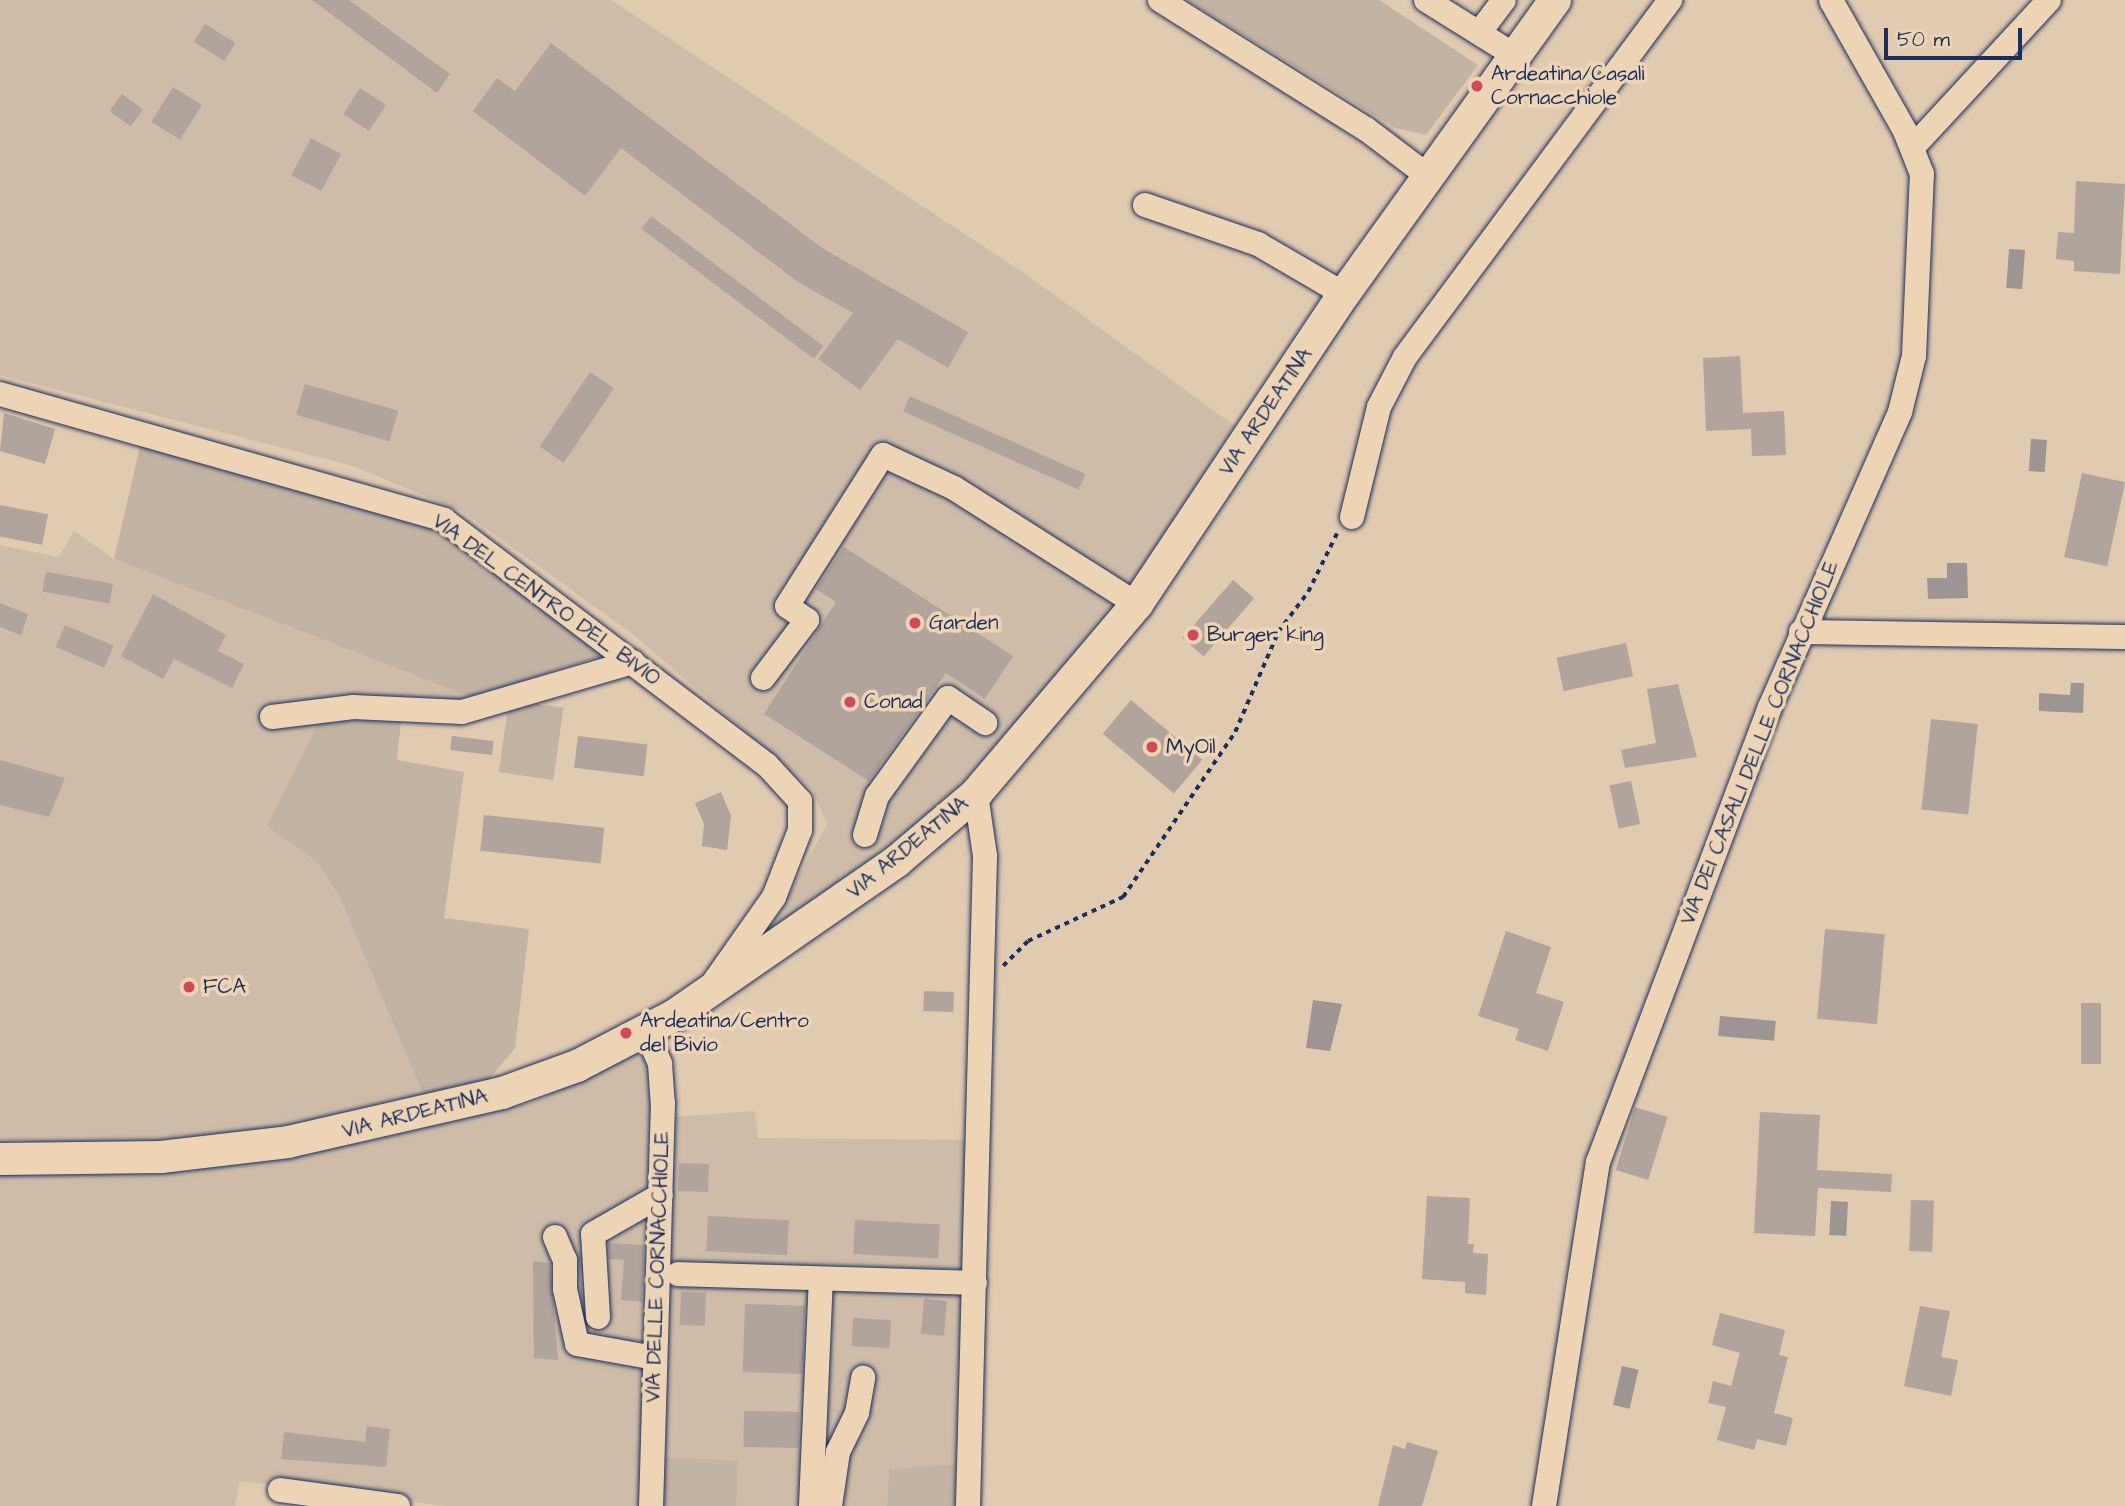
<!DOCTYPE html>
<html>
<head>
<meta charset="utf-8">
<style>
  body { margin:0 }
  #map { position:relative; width:2125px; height:1506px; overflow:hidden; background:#e0cab0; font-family:"Architects Daughter",sans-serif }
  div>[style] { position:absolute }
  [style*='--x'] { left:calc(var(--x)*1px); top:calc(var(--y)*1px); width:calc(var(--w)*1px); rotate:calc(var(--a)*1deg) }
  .built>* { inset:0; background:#cebca8 }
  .green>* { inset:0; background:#c3b3a3; transform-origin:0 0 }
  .water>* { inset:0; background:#9d9594; transform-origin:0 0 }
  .building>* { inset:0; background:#b0a49c; transform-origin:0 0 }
  .path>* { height:3.5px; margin-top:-1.75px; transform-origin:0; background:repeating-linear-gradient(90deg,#1b2f5e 0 5px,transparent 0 10px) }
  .roads { filter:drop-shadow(0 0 2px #1b2f5e) drop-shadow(0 0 2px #1b2f5e) }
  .minor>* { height:24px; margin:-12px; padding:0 12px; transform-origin:12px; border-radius:12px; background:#edd4b5 }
  .major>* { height:32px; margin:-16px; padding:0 16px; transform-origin:16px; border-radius:16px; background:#edd4b5 }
  .dots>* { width:19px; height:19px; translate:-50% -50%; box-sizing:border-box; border:4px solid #edd4b5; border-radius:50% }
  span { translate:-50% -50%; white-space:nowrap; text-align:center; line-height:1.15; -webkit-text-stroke:7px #edd4b5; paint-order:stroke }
  .poi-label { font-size:21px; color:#1b2f5e }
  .left { translate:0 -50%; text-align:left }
  .street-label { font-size:21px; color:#1b2f5e }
  .scale { position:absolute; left:1884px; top:28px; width:138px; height:32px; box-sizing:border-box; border:4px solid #1b2f5e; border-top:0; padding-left:9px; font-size:21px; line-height:24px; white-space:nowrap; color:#1b2f5e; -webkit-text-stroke:5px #edd4b5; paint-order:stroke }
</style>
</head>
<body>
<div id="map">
  <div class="built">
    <i style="clip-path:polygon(0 0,611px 0,1028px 276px,1235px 426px,1121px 602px,988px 758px,910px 830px,766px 936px,827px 824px,813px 791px,634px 635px,463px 512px,353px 466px,0 375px)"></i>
    <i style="clip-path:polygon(74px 531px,114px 559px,471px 697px,401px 721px,268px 826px,317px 862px,339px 896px,425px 1099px,328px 1122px,173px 1141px,32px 1147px,30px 1141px,5px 1141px,0 1146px,0 545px,59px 557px)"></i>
    <i style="clip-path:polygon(639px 1049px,651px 1067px,642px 1506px,447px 1506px,240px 1481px,235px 1506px,0 1506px,0 1175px,118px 1173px,453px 1119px,535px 1102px)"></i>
    <i style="clip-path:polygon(755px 1111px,758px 1138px,969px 1140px,965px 1273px,671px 1266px,672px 1117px)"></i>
    <i style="clip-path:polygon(670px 1281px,965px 1294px,956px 1464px,889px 1469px,887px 1506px,736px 1506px,738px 1461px,665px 1458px)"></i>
  </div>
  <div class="green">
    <i style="clip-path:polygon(1187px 0,1379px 0,1478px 65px,1426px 135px,1395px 128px)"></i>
    <i style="clip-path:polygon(141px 442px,435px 524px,605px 655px,471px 697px,114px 559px)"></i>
    <i style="left:509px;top:700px;width:55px;height:73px;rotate:8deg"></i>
    <i style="clip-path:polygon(321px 718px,401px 721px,397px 760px,464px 772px,444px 918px,529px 929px,515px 1048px,485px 1084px,425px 1099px,339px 896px,317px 862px,267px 826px)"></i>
    <i style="left:665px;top:1458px;width:73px;height:48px;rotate:2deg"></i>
    <i style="clip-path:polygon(956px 1464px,955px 1506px,887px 1506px,889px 1469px)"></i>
  </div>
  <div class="water">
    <i style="left:2009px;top:249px;width:16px;height:39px;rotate:4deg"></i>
    <i style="left:2031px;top:439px;width:16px;height:32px;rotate:4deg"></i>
    <i style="clip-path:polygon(1947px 563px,1967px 563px,1968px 598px,1928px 599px,1927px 578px,1947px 578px)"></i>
    <i style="clip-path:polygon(2071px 683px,2084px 683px,2083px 713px,2039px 711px,2039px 693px,2070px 695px)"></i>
    <i style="clip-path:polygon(1313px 1000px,1342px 1004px,1330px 1051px,1306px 1048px)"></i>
    <i style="left:1720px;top:1016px;width:56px;height:20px;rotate:5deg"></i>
    <i style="left:1831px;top:1201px;width:17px;height:34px;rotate:3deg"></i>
    <i style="left:1622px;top:1366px;width:17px;height:40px;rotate:13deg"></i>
  </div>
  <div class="building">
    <i style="clip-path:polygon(312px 0,349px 0,450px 74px,437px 93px)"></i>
    <i style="left:205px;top:24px;width:36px;height:21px;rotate:32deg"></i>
    <i style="clip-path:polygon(551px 43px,822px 248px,968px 332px,948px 368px,898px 339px,860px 390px,818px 359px,853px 313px,798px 282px,621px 148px,585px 196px,473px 111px,497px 78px,515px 91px)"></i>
    <i style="left:173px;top:87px;width:34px;height:41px;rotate:32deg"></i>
    <i style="left:360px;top:88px;width:31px;height:31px;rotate:33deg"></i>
    <i style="left:122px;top:94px;width:26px;height:21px;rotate:36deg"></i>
    <i style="left:311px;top:138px;width:34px;height:42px;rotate:28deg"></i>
    <i style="clip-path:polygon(2076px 181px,2125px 184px,2120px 274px,2074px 271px,2074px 261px,2056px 259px,2058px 232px,2074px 233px)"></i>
    <i style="left:651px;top:216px;width:216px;height:16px;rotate:37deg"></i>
    <i style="clip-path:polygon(1740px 356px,1743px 413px,1784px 411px,1786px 455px,1752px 456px,1751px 429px,1706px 431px,1703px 358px)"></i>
    <i style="left:590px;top:372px;width:29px;height:90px;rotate:34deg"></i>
    <i style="left:305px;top:384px;width:97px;height:32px;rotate:16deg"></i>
    <i style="left:910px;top:396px;width:192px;height:17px;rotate:24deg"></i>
    <i style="clip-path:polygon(4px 413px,55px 429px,45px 464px,0 451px)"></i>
    <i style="left:2082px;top:473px;width:44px;height:86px;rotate:12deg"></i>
    <i style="left:0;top:505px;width:49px;height:31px;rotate:11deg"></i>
    <i style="clip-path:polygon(844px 547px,1013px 656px,985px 699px,946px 673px,869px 781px,764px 714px,836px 602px,816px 589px)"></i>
    <i style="left:46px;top:572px;width:68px;height:20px;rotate:10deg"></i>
    <i style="left:1233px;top:580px;width:28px;height:77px;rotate:41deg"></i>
    <i style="clip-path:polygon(153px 594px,226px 635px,218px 651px,244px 664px,232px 688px,174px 659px,163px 679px,121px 656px)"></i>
    <i style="clip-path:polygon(0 603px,28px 614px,21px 635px,0 627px)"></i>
    <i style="left:65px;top:625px;width:53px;height:24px;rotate:23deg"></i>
    <i style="left:1626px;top:643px;width:34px;height:71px;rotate:78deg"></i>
    <i style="clip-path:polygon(1678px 684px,1697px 757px,1625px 768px,1621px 750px,1656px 743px,1647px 689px)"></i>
    <i style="left:1131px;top:700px;width:93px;height:44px;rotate:40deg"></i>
    <i style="left:1931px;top:719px;width:47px;height:91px;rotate:6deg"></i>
    <i style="left:452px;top:736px;width:42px;height:14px;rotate:7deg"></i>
    <i style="left:578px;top:736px;width:70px;height:32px;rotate:7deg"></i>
    <i style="clip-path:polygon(0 760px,65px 778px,49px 817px,0 805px)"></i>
    <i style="left:1631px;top:781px;width:44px;height:22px;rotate:78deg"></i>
    <i style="clip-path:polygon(721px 792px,731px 816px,727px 850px,702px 846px,704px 824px,695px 803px)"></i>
    <i style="left:484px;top:815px;width:121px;height:36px;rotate:6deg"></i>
    <i style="left:1825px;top:929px;width:60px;height:90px;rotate:5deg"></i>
    <i style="clip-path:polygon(1506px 931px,1551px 947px,1536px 993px,1564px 1002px,1548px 1051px,1515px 1040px,1519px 1029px,1478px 1016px)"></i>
    <i style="left:924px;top:991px;width:30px;height:20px;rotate:2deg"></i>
    <i style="left:2081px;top:1003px;width:20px;height:61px"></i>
    <i style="left:1635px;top:1107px;width:34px;height:66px;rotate:17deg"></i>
    <i style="clip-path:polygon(1760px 1112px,1820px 1115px,1817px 1170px,1892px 1174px,1891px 1192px,1818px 1188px,1815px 1236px,1754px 1233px)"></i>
    <i style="left:679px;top:1163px;width:30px;height:28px;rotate:2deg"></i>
    <i style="clip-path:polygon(1427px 1196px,1470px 1198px,1468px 1244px,1474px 1244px,1473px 1253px,1488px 1254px,1486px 1295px,1465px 1293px,1465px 1282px,1422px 1279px)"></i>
    <i style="left:1911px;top:1200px;width:23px;height:51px;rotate:2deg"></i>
    <i style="left:708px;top:1216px;width:81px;height:35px;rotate:3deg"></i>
    <i style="left:855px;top:1220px;width:85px;height:34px;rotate:3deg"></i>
    <i style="clip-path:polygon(608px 1243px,644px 1245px,642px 1302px,621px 1300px,624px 1260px,609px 1259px)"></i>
    <i style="clip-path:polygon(533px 1261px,550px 1263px,558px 1360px,534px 1358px)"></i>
    <i style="left:681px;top:1292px;width:25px;height:33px;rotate:2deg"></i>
    <i style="left:924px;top:1299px;width:23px;height:35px;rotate:5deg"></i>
    <i style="left:745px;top:1304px;width:60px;height:68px;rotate:2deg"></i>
    <i style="clip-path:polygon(1920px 1306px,1950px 1311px,1941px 1357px,1958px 1360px,1951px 1396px,1904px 1386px)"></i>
    <i style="clip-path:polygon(1720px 1313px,1785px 1330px,1779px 1355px,1788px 1357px,1774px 1413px,1793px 1418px,1786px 1446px,1757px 1439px,1754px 1450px,1717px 1440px,1726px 1407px,1708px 1403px,1713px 1381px,1731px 1386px,1740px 1353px,1712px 1345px)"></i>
    <i style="left:853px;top:1318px;width:38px;height:28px;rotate:3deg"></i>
    <i style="left:744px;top:1411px;width:55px;height:36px;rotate:1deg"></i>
    <i style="clip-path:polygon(367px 1426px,390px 1429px,386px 1467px,281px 1459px,284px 1432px,365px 1442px)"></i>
    <i style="clip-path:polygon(1407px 1442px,1438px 1451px,1422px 1506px,1378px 1506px,1393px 1445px,1405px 1449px)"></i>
  </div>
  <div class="path">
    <i style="--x:1003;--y:966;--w:35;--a:-45"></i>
    <i style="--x:1028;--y:941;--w:105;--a:-24.9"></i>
    <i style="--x:1123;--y:897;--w:199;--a:-55.8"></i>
    <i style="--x:1235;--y:732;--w:109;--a:-66.7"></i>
    <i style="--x:1278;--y:632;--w:50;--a:-53.1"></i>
    <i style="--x:1308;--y:592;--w:68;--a:-63.8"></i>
  </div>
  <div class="roads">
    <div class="minor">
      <i style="--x:1160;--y:0;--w:243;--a:32.1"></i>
      <i style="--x:1366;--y:129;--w:78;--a:37.2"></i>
      <i style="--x:1426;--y:0;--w:104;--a:32"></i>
      <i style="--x:1479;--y:33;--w:41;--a:-52.9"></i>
      <i style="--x:1913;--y:147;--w:200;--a:-47.2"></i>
      <i style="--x:1145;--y:205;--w:120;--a:19"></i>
      <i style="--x:1258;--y:244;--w:99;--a:30.2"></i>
      <i style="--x:0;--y:394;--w:462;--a:15.8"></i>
      <i style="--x:444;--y:520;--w:405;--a:37.2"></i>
      <i style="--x:767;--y:765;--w:49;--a:47.5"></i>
      <i style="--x:800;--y:801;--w:29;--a:90"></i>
      <i style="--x:800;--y:830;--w:72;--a:111.2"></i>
      <i style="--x:774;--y:897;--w:108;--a:125.2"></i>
      <i style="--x:1352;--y:517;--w:113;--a:-76.2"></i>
      <i style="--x:1379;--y:407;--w:56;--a:-62.5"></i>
      <i style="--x:1405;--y:357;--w:445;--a:-53.4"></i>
      <i style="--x:1801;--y:632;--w:324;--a:0.9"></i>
      <i style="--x:763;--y:678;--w:73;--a:-52.8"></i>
      <i style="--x:807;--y:620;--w:24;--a:-145"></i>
      <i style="--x:787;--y:606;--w:179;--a:-57.6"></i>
      <i style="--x:883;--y:455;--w:78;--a:24.9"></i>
      <i style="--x:954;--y:488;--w:217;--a:32.4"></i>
      <i style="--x:272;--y:717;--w:82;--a:-7"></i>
      <i style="--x:353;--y:707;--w:109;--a:2.6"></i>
      <i style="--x:462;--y:712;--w:178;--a:-16.3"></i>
      <i style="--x:865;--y:835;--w:41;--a:-72.9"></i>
      <i style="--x:877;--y:796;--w:121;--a:-54.1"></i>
      <i style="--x:948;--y:698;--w:45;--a:34"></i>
      <i style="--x:646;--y:1032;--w:35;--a:66"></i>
      <i style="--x:660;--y:1064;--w:39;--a:86"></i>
      <i style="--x:663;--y:1103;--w:403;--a:91.7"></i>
      <i style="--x:555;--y:1237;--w:25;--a:67"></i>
      <i style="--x:565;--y:1260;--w:29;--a:90"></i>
      <i style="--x:565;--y:1289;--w:56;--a:77.7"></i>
      <i style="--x:577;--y:1344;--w:79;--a:10.2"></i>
      <i style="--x:678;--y:1274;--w:297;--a:1.7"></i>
      <i style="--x:598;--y:1317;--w:83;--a:-93.4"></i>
      <i style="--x:593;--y:1234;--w:78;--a:-29.8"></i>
      <i style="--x:280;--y:1490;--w:119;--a:7.7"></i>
      <i style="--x:811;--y:1506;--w:227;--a:-87.5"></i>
      <i style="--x:830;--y:1506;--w:55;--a:-81.6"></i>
      <i style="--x:838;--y:1452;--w:43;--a:-64"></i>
      <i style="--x:857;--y:1413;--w:36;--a:-80"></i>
      <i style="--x:968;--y:1506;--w:650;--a:-88.5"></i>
      <i style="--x:985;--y:856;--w:63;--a:-98.3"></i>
      <i style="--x:1544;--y:1506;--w:348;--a:-81.1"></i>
      <i style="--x:1598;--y:1162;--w:486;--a:-69.3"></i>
      <i style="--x:1770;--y:707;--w:322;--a:-66.2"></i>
      <i style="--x:1900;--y:412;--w:58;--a:-76"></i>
      <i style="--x:1914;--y:356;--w:182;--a:-87.5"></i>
      <i style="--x:1922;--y:174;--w:46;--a:-111.6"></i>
      <i style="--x:1905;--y:131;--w:150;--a:-119.5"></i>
    </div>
    <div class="major">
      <i style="--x:0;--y:1159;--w:161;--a:-0.7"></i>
      <i style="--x:161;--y:1157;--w:128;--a:-6.7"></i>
      <i style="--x:288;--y:1142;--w:220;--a:-12.9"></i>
      <i style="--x:502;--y:1093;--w:80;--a:-19.8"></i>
      <i style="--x:577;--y:1066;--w:110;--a:-27.5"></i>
      <i style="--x:675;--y:1015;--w:270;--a:-34.7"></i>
      <i style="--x:897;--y:861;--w:104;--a:-40.3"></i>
      <i style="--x:976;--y:794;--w:249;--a:-49.7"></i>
      <i style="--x:1137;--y:604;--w:373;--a:-56.3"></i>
      <i style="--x:1344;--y:294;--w:362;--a:-54.3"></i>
    </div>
  </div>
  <div class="dots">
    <i style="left:1477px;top:86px;background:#d1495b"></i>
    <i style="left:915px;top:623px;background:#d1495b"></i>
    <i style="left:1193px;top:635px;background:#d1495b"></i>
    <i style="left:850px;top:702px;background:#d1495b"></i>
    <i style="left:1152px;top:747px;background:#d1495b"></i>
    <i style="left:189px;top:987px;background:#d1495b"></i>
    <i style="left:626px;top:1033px;background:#d1495b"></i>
  </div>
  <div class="poi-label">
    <span class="left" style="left:1491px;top:86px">Ardeatina/Casali<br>Cornacchiole</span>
    <span class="left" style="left:929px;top:623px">Garden</span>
    <span class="left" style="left:1207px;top:635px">Burger king</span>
    <span class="left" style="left:864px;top:702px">Conad</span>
    <span class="left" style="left:1166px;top:747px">MyOil</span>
    <span class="left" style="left:203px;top:987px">FCA</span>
    <span class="left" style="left:640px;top:1033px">Ardeatina/Centro<br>del Bivio</span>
  </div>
  <div class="street-label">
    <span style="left:1266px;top:412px;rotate:-56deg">VIA ARDEATINA</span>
    <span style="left:546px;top:600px;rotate:36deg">VIA DEL CENTRO DEL BIVIO</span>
    <span style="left:1760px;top:743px;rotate:-68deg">VIA DEI CASALI DELLE CORNACCHIOLE</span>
    <span style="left:908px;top:848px;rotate:-39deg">VIA ARDEATINA</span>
    <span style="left:415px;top:1114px;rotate:-14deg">VIA ARDEATINA</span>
    <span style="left:658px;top:1267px;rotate:-88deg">VIA DELLE CORNACCHIOLE</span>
  </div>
  <div class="scale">50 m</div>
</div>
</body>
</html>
